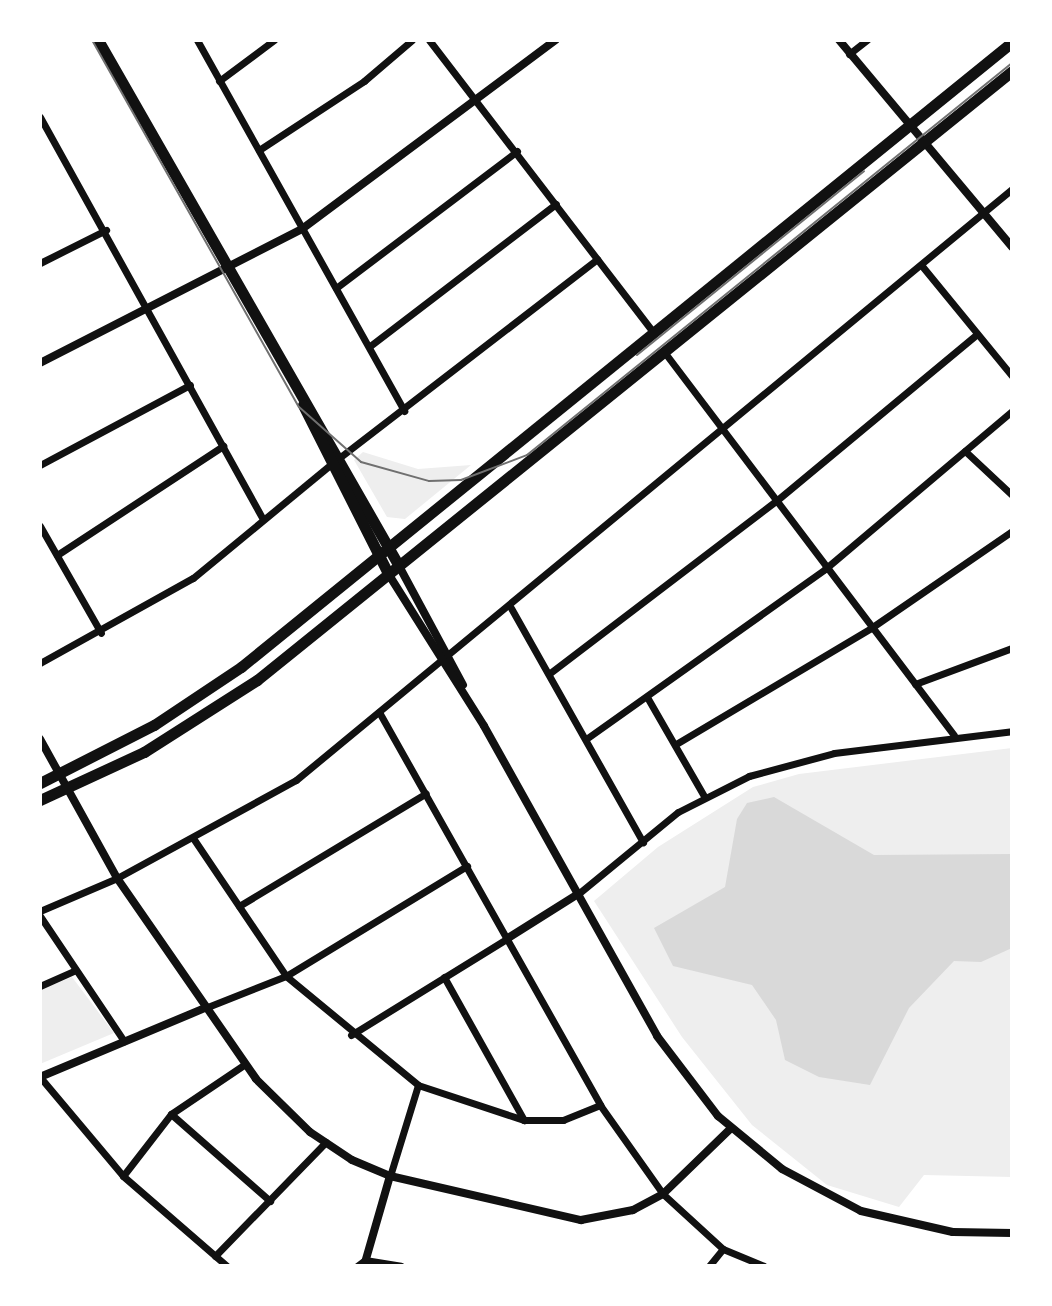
<!DOCTYPE html>
<html>
<head>
<meta charset="utf-8">
<style>
  body { margin:0 }
  #map { position:relative; width:1052px; height:1306px; overflow:hidden; background:#fff; font-family:"IBM Plex Sans",sans-serif }
  div>[style] { position:absolute }
  [style*='--x'] { left:calc(var(--x)*1px); top:calc(var(--y)*1px); width:calc(var(--w)*1px); rotate:calc(var(--a)*1deg) }
  .green>* { inset:0; background:#eee }
  .water>* { inset:0; background:#d9d9d9 }
  .minor>* { height:7px; margin:-3.5px; padding:0 3.5px; transform-origin:3.5px; border-radius:3.5px; background:#111 }
  .tertiary>* { height:8px; margin:-4px; padding:0 4px; transform-origin:4px; border-radius:4px; background:#111 }
  .primary>* { height:11px; margin:-5.5px; padding:0 5.5px; transform-origin:5.5px; border-radius:5.5px; background:#111 }
  .tram>* { height:2px; margin:-1px; padding:0 1px; transform-origin:1px; border-radius:1px; background:#707070 }
  span { translate:-50% -50%; white-space:nowrap; text-align:center; line-height:1.15; -webkit-text-stroke:7px #fff; paint-order:stroke }
  .frame { position:absolute; inset:0; border:42px solid #fff; pointer-events:none }
</style>
</head>
<body>
<div id="map">
  <div class="green">
    <i style="clip-path:polygon(363px 452px,418px 469px,471px 465px,405px 519px,387px 517px,354px 460px)"></i>
    <i style="clip-path:polygon(1012px 748px,1012px 1177px,924px 1175px,899px 1207px,827px 1185px,752px 1125px,682px 1037px,594px 901px,658px 847px,753px 787px,799px 774px)"></i>
    <i style="clip-path:polygon(72px 977px,114px 1033px,40px 1064px,40px 990px)"></i>
  </div>
  <div class="water">
    <i style="clip-path:polygon(774px 797px,874px 855px,1012px 854px,1012px 948px,981px 962px,954px 961px,909px 1008px,870px 1085px,819px 1077px,785px 1060px,776px 1020px,752px 985px,673px 966px,654px 928px,725px 887px,737px 819px,747px 803px)"></i>
  </div>
  <div class="minor">
    <i style="--x:197;--y:40;--w:425;--a:60.8"></i>
    <i style="--x:429;--y:40;--w:369;--a:52.5"></i>
    <i style="--x:849;--y:54;--w:23;--a:-38"></i>
    <i style="--x:219;--y:81;--w:69;--a:-36.7"></i>
    <i style="--x:40;--y:117;--w:458;--a:61"></i>
    <i style="--x:259;--y:150;--w:126;--a:-33.3"></i>
    <i style="--x:364;--y:81;--w:63;--a:-40.5"></i>
    <i style="--x:40;--y:263;--w:74;--a:-26.6"></i>
    <i style="--x:922;--y:266;--w:142;--a:50.7"></i>
    <i style="--x:336;--y:288;--w:227;--a:-37.1"></i>
    <i style="--x:370;--y:346;--w:234;--a:-37.4"></i>
    <i style="--x:665;--y:353;--w:479;--a:52.9"></i>
    <i style="--x:965;--y:451;--w:64;--a:43.1"></i>
    <i style="--x:339;--y:458;--w:326;--a:-37.6"></i>
    <i style="--x:40;--y:465;--w:170;--a:-28.1"></i>
    <i style="--x:40;--y:526;--w:123;--a:60.3"></i>
    <i style="--x:57;--y:555;--w:199;--a:-33.3"></i>
    <i style="--x:511;--y:608;--w:269;--a:60.6"></i>
    <i style="--x:40;--y:663;--w:175;--a:-29.1"></i>
    <i style="--x:193;--y:578;--w:178;--a:-39.5"></i>
    <i style="--x:550;--y:673;--w:284;--a:-37.3"></i>
    <i style="--x:776;--y:501;--w:261;--a:-39.7"></i>
    <i style="--x:915;--y:684;--w:103;--a:-20.4"></i>
    <i style="--x:647;--y:697;--w:114;--a:60.1"></i>
    <i style="--x:379;--y:712;--w:451;--a:60.6"></i>
    <i style="--x:600;--y:1105;--w:109;--a:54.7"></i>
    <i style="--x:663;--y:1194;--w:81;--a:42.5"></i>
    <i style="--x:723;--y:1249;--w:44;--a:22.5"></i>
    <i style="--x:586;--y:739;--w:293;--a:-35.4"></i>
    <i style="--x:825;--y:569;--w:245;--a:-40.2"></i>
    <i style="--x:676;--y:744;--w:227;--a:-30.7"></i>
    <i style="--x:871;--y:628;--w:171;--a:-34.5"></i>
    <i style="--x:193;--y:838;--w:166;--a:56"></i>
    <i style="--x:286;--y:976;--w:171;--a:39.5"></i>
    <i style="--x:418;--y:1085;--w:112;--a:18.3"></i>
    <i style="--x:524;--y:1120;--w:39;--a:0"></i>
    <i style="--x:563;--y:1120;--w:40;--a:-22"></i>
    <i style="--x:578;--y:894;--w:129;--a:-39.4"></i>
    <i style="--x:678;--y:812;--w:80;--a:-26.9"></i>
    <i style="--x:749;--y:776;--w:88;--a:-15.1"></i>
    <i style="--x:834;--y:753;--w:179;--a:-7"></i>
    <i style="--x:239;--y:906;--w:218;--a:-31.1"></i>
    <i style="--x:40;--y:911;--w:84;--a:-23.2"></i>
    <i style="--x:117;--y:878;--w:204;--a:-28.7"></i>
    <i style="--x:296;--y:780;--w:928;--a:-39.54"></i>
    <i style="--x:40;--y:916;--w:151;--a:56.1"></i>
    <i style="--x:444;--y:977;--w:164;--a:60.8"></i>
    <i style="--x:40;--y:986;--w:39;--a:-24"></i>
    <i style="--x:205;--y:1008;--w:87;--a:-21.6"></i>
    <i style="--x:286;--y:976;--w:212;--a:-31.3"></i>
    <i style="--x:351;--y:1035;--w:185;--a:-31.7"></i>
    <i style="--x:40;--y:1077;--w:129;--a:50"></i>
    <i style="--x:123;--y:1176;--w:138;--a:40.9"></i>
    <i style="--x:171;--y:1114;--w:132;--a:41.3"></i>
    <i style="--x:123;--y:1176;--w:78;--a:-52.3"></i>
    <i style="--x:171;--y:1114;--w:89;--a:-34"></i>
    <i style="--x:390;--y:1176;--w:95;--a:-72.9"></i>
    <i style="--x:215;--y:1256;--w:159;--a:-45.8"></i>
    <i style="--x:357;--y:1266;--w:10;--a:-37"></i>
    <i style="--x:365;--y:1260;--w:36;--a:9"></i>
    <i style="--x:709;--y:1266;--w:22;--a:-51"></i>
  </div>
  <div class="tertiary">
    <i style="--x:839;--y:40;--w:270;--a:50.1"></i>
    <i style="--x:40;--y:363;--w:294;--a:-27.1"></i>
    <i style="--x:302;--y:229;--w:317;--a:-36.7"></i>
    <i style="--x:399;--y:566;--w:135;--a:61.7"></i>
    <i style="--x:389;--y:575;--w:178;--a:57.8"></i>
    <i style="--x:484;--y:726;--w:355;--a:60.8"></i>
    <i style="--x:657;--y:1036;--w:101;--a:52.7"></i>
    <i style="--x:718;--y:1116;--w:83;--a:39.6"></i>
    <i style="--x:782;--y:1169;--w:89;--a:28"></i>
    <i style="--x:861;--y:1211;--w:94;--a:12.9"></i>
    <i style="--x:953;--y:1232;--w:59;--a:1"></i>
    <i style="--x:40;--y:739;--w:159;--a:61"></i>
    <i style="--x:117;--y:878;--w:244;--a:55.3"></i>
    <i style="--x:256;--y:1079;--w:76;--a:44.5"></i>
    <i style="--x:310;--y:1132;--w:50;--a:33.7"></i>
    <i style="--x:352;--y:1160;--w:41;--a:22.8"></i>
    <i style="--x:390;--y:1176;--w:196;--a:13"></i>
    <i style="--x:581;--y:1220;--w:53;--a:-10.9"></i>
    <i style="--x:633;--y:1210;--w:34;--a:-28"></i>
    <i style="--x:663;--y:1194;--w:93;--a:-44.1"></i>
    <i style="--x:508;--y:938;--w:83;--a:-32.2"></i>
    <i style="--x:40;--y:1077;--w:179;--a:-22.7"></i>
    <i style="--x:364;--y:1266;--w:94;--a:-73.9"></i>
  </div>
  <div class="primary">
    <i style="--x:98;--y:40;--w:606;--a:60.22"></i>
    <i style="--x:303;--y:405;--w:191;--a:63.2"></i>
    <i style="--x:40;--y:783;--w:128;--a:-27"></i>
    <i style="--x:154;--y:725;--w:105;--a:-33.7"></i>
    <i style="--x:241;--y:667;--w:993;--a:-39.03"></i>
    <i style="--x:40;--y:800;--w:115;--a:-24.8"></i>
    <i style="--x:144;--y:752;--w:134;--a:-32.5"></i>
    <i style="--x:257;--y:680;--w:970;--a:-38.89"></i>
  </div>
  <div class="tram">
    <i style="--x:92;--y:40;--w:421;--a:60.6"></i>
    <i style="--x:299;--y:407;--w:83;--a:41.6"></i>
    <i style="--x:361;--y:462;--w:71;--a:15.6"></i>
    <i style="--x:429;--y:481;--w:32;--a:-2"></i>
    <i style="--x:461;--y:480;--w:71;--a:-20.7"></i>
    <i style="--x:527;--y:455;--w:624;--a:-38.95"></i>
    <i style="--x:637;--y:355;--w:292;--a:-39"></i>
  </div>
  <div class="frame"></div>
</div>
</body>
</html>
